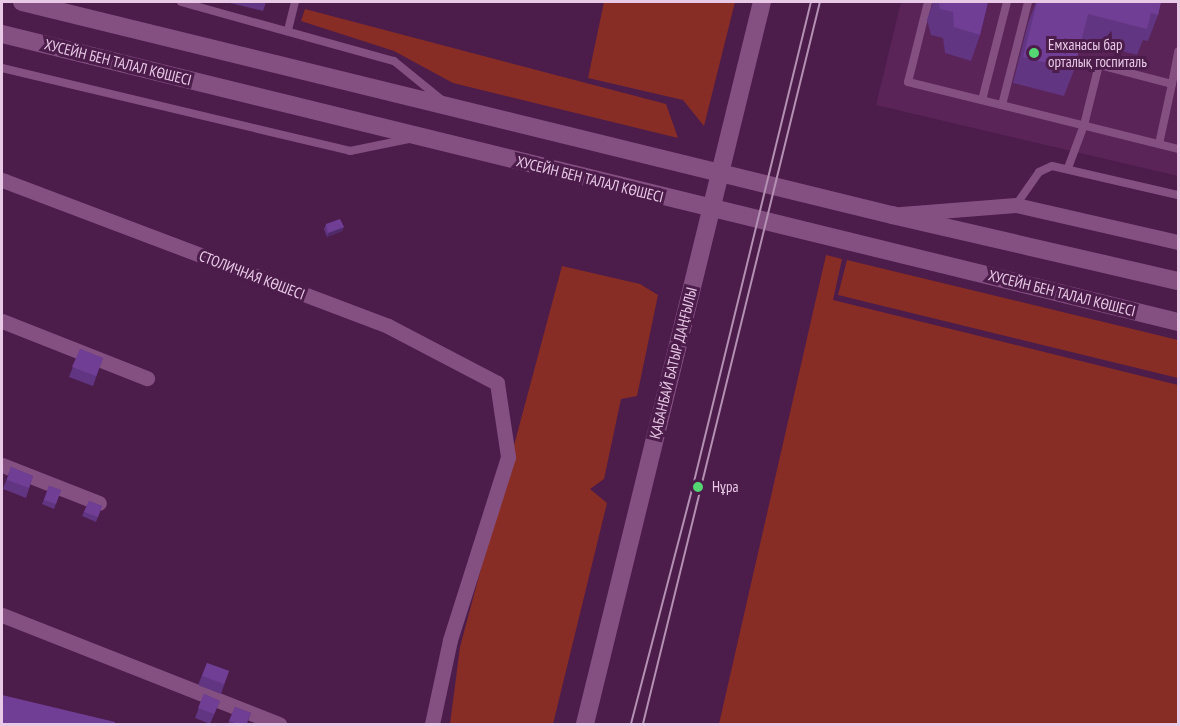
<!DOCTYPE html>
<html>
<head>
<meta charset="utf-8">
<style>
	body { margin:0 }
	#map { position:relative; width:1180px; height:726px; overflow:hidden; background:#4c1c4b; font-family:"PT Sans Narrow",sans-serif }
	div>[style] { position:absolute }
	.built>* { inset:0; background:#5a2459 }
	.green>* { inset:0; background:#872d25 }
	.lane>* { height:8px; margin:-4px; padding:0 4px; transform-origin:4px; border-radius:4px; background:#845082 }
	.street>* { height:15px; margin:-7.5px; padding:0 7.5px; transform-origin:7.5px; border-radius:7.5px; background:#845082 }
	.secondary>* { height:18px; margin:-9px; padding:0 9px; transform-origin:9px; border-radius:9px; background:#845082 }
	.tram>* { height:1.5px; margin:-0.75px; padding:0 0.75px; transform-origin:0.75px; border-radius:0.75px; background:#b490b2 }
	.wall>* { inset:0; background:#613581 }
	.shaded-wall>* { inset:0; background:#4f2b69 }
	.building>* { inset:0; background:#713e96 }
	.dots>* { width:16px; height:16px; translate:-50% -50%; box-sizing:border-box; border:3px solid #4c1c4b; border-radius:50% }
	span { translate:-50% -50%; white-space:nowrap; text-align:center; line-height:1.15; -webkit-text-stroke:6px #4c1c4b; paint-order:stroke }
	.poi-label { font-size:15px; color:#e8cae6 }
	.left { translate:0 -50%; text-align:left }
	.street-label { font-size:15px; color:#e8cae6 }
	.frame { position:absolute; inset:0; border:3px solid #e8cae6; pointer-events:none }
</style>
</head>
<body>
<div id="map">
	<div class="built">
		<div style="clip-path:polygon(901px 2px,1178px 2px,1178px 176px,876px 105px)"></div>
	</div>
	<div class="green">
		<div style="clip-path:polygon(604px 2px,735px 2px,704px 126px,683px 100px,588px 78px)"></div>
		<div style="clip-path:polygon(305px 9px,666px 104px,678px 138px,453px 83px,394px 51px,301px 21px)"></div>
		<div style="clip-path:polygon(826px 255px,842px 259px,833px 300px,1178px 385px,1178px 724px,719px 724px)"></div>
		<div style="clip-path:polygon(847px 260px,1178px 340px,1178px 378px,838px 295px)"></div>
		<div style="clip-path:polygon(562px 266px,640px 284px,658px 295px,637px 396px,621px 399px,604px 479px,590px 489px,607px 503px,553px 724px,450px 724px,460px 647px)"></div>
	</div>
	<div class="lane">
		<div style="left:181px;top:2px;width:221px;rotate:15.5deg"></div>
		<div style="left:394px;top:61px;width:62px;rotate:39.1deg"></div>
		<div style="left:928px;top:2px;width:82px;rotate:104deg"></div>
		<div style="left:908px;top:82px;width:278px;rotate:13.9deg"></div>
		<div style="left:288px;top:30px;width:29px;rotate:-76deg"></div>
		<div style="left:2px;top:68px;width:358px;rotate:13.4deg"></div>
		<div style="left:350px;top:151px;width:60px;rotate:-11.5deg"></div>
		<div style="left:1172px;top:84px;width:33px;rotate:-79deg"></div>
		<div style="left:982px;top:100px;width:101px;rotate:-75.7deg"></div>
		<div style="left:1002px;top:105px;width:106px;rotate:-75.8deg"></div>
		<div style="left:1068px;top:168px;width:46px;rotate:-69.6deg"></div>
		<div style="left:1084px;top:125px;width:62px;rotate:-76deg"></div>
		<div style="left:1099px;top:65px;width:75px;rotate:14.6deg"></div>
		<div style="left:1172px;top:84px;width:61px;rotate:102.2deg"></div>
		<div style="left:1016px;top:205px;width:40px;rotate:-55.1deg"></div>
		<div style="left:1039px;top:172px;width:14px;rotate:-25deg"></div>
		<div style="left:1052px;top:166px;width:129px;rotate:13deg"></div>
	</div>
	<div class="street">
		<div style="left:2px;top:180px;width:413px;rotate:20.7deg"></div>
		<div style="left:388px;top:326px;width:123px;rotate:27.6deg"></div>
		<div style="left:497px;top:383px;width:75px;rotate:81.5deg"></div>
		<div style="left:508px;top:457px;width:192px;rotate:107.6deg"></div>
		<div style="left:450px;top:640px;width:86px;rotate:102.1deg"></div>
		<div style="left:901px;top:214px;width:115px;rotate:-4.5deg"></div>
		<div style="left:1016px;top:205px;width:166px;rotate:12.9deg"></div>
		<div style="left:2px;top:321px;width:156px;rotate:21.5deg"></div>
		<div style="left:2px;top:465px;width:104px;rotate:21.4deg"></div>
		<div style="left:2px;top:615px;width:298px;rotate:21.5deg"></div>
	</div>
	<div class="secondary">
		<div style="left:22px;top:2px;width:896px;rotate:13.76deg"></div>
		<div style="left:892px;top:215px;width:294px;rotate:13deg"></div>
		<div style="left:2px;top:34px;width:1211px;rotate:13.76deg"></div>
		<div style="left:585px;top:724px;width:743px;rotate:-76.23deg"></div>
	</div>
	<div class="tram">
		<div style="left:631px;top:724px;width:246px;rotate:-75.4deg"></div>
		<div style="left:693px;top:486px;width:498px;rotate:-76.3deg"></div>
		<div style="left:643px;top:724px;width:743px;rotate:-76.23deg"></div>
	</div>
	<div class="wall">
		<div style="clip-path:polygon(226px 2px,266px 2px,263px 11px)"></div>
		<div style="clip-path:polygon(933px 2px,988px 2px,980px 35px,971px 61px,945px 53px,943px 38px,931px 35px,927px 20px)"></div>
		<div style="clip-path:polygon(1036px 2px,1161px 2px,1158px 15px,1148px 41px,1143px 40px,1137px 55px,1081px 41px,1074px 70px,1064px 96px,1013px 83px,1028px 23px)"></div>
		<div style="clip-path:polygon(326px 224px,344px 227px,342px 231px,327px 237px,324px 229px)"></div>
		<div style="clip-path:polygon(80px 349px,103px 358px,93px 386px,69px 377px)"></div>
		<div style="clip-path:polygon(11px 467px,33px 476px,26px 498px,3px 489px)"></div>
		<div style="clip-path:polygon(49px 486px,61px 490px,54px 509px,42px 504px)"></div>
		<div style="clip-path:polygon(89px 501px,102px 506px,96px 522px,82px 516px)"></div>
		<div style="clip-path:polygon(207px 663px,229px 671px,221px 694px,198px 685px)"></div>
		<div style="clip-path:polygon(204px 694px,220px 701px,210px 724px,195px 718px)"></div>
		<div style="clip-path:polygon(235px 707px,251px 713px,247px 724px,228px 724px)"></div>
	</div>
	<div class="shaded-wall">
		<div style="clip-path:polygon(344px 227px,342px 231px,327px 237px,328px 233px)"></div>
	</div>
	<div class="building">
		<div style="clip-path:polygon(939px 2px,988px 2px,980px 35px,954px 27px,953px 12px,940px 9px)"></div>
		<div style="clip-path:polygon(1037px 2px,1161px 2px,1158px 15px,1151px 13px,1147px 29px,1088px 14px,1074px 70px,1023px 57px)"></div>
		<div style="clip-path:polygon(340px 219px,344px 227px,328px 233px,326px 224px)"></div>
		<div style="clip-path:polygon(80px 349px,103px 358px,96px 376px,72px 367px)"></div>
		<div style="clip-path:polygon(11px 467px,33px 476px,29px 488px,7px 480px)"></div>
		<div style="clip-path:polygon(49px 486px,61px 490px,56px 504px,44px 500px)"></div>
		<div style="clip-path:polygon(89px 501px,102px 506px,98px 517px,84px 512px)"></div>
		<div style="clip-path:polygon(207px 663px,229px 671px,224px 684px,202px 676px)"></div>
		<div style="clip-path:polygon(204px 694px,220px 701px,214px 714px,198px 708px)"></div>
		<div style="clip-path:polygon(2px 695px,115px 722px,114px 724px,2px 724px)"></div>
		<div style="clip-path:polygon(235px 707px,251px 713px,246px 724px,238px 724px,229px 721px)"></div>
	</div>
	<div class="dots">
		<div style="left:1034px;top:53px;background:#54d672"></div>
		<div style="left:698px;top:487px;background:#54d672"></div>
	</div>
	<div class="poi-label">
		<span class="left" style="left:1048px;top:53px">Емханасы бар<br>орталық госпиталь</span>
		<span class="left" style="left:712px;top:487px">Нұра</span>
	</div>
	<div class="street-label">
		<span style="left:118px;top:62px;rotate:14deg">ХУСЕЙН БЕН ТАЛАЛ КӨШЕСІ</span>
		<span style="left:590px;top:179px;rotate:14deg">ХУСЕЙН БЕН ТАЛАЛ КӨШЕСІ</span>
		<span style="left:252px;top:275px;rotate:21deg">СТОЛИЧНАЯ КӨШЕСІ</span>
		<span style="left:1062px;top:293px;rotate:14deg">ХУСЕЙН БЕН ТАЛАЛ КӨШЕСІ</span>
		<span style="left:673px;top:363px;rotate:-76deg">ҚАБАНБАЙ БАТЫР ДАҢҒЫЛЫ</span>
	</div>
	<div class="frame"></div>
</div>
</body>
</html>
